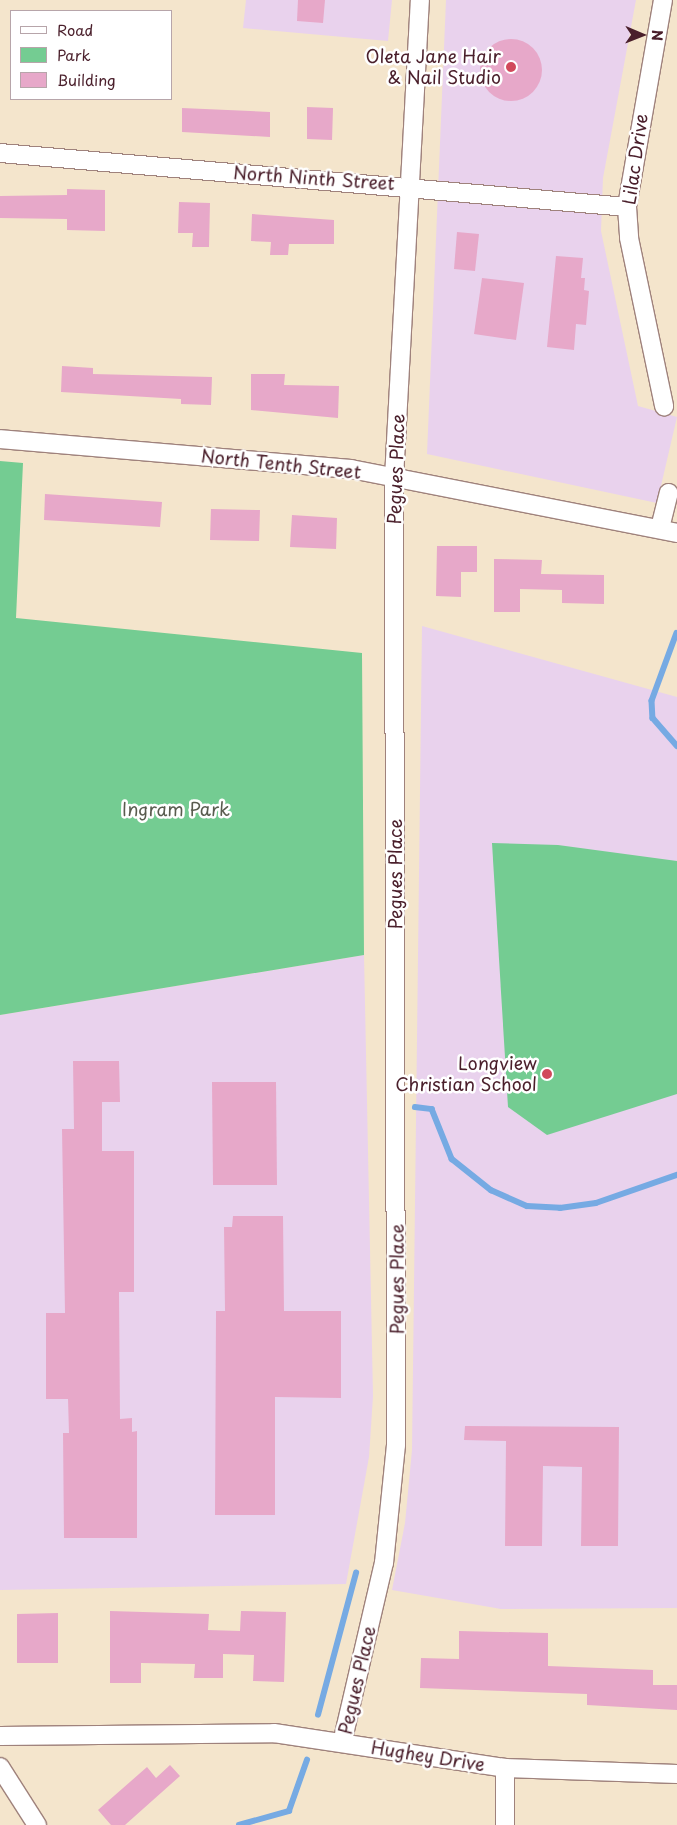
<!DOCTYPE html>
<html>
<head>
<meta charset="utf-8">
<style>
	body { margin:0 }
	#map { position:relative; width:677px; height:1825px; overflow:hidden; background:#f4e5cc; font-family:"Playpen Sans",sans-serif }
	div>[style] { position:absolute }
	.built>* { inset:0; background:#e9d2ed }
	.green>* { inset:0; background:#74cc92 }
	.stream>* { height:5.5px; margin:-2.75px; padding:0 2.75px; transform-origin:2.75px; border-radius:2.75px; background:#76aae3 }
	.building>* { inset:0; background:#e7a8c9 }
	.round { border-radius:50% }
	.roads { filter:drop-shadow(1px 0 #9f827c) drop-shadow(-1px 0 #9f827c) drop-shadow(0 1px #9f827c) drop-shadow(0 -1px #9f827c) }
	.minor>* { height:18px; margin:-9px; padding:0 9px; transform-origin:9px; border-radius:9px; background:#fff }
	.dots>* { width:14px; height:14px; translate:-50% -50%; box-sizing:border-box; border:2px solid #fff; border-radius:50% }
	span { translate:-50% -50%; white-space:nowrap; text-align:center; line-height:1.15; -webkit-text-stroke:5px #fff; paint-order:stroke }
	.poi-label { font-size:18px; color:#4a1f2b }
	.right { translate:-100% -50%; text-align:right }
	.street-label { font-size:18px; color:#4a1f2b }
	.park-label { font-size:18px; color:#595c4f }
	.legend { position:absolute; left:10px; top:10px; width:162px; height:90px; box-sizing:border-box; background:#fff; border:1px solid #b7a5aa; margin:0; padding:6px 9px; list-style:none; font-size:15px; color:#4a1f2b }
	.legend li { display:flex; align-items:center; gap:10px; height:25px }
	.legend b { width:25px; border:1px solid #b7a5aa }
	.north { position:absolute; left:617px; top:10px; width:50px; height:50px; -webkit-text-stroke:4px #fff; paint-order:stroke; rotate:91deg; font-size:14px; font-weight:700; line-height:20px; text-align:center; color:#4a1f2b }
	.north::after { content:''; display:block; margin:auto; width:18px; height:22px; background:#4a1f2b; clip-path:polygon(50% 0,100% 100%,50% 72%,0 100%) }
</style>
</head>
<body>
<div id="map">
	<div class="built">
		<div style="clip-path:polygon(246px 0,392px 0,388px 41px,243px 28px)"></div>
		<div style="clip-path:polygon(446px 0,636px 0,603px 178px,601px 231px,638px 406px,677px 417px,657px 503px,427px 454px)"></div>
		<div style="clip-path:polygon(422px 626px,677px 697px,677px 1608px,501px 1609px,392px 1590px,405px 1523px,412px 1450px)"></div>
		<div style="clip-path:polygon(364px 955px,373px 1396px,369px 1457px,346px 1584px,0 1590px,0 1015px)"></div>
	</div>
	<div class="green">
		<div style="clip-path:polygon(0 461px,23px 463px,16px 618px,362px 653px,364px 955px,0 1015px)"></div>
		<div style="clip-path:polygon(492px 843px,558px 845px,677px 861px,677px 1094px,547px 1135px,508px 1107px)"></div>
	</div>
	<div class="stream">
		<div style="left:677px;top:633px;width:72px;rotate:110.2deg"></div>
		<div style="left:652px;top:701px;width:17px;rotate:87deg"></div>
		<div style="left:653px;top:718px;width:37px;rotate:49deg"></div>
		<div style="left:415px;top:1107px;width:17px;rotate:7deg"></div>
		<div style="left:432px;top:1109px;width:54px;rotate:68.2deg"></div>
		<div style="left:452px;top:1159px;width:50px;rotate:38.5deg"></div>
		<div style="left:491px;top:1190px;width:39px;rotate:24deg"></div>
		<div style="left:527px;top:1206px;width:33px;rotate:3deg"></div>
		<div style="left:560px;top:1208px;width:36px;rotate:-8deg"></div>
		<div style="left:596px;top:1203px;width:86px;rotate:-19.1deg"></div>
		<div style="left:318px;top:1715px;width:147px;rotate:-75deg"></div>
		<div style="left:239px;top:1825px;width:52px;rotate:-15.6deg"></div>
		<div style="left:289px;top:1811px;width:54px;rotate:-70.6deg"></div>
	</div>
	<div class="building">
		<div style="clip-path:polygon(298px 0,325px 0,323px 23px,297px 21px)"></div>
		<div class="round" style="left:480px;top:39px;width:62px;height:62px"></div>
		<div style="clip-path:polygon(307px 107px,333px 108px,332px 140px,307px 139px)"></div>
		<div style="clip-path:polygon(182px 108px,270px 112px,270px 137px,182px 132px)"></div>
		<div style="clip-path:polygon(67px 189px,105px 190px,105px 231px,67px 230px,67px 219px,0 218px,0 196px,67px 195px)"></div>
		<div style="clip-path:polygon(179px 202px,210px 203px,209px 247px,192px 247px,193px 233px,178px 233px)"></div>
		<div style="clip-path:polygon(252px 214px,334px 220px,334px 244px,289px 244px,288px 255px,270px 255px,271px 242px,251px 241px)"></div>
		<div style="clip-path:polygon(457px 232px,479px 234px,475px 271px,454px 269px)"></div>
		<div style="clip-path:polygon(556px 256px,583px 258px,581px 278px,585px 278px,584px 290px,589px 291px,586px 325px,576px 324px,574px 350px,547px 347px)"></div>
		<div style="clip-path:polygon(482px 278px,524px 283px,516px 340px,474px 334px)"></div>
		<div style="clip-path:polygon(62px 366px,93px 368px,93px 374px,212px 377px,211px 405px,181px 404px,181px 399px,61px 392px)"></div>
		<div style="clip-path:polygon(251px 374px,285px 374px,284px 385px,339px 386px,338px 418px,251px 410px)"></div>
		<div style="clip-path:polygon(45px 494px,162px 502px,160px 527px,44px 520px)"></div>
		<div style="clip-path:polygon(211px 509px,260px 510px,259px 541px,210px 540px)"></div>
		<div style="clip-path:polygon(292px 515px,337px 518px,336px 549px,290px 547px)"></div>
		<div style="clip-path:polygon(437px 546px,477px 546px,477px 572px,461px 572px,461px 597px,436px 596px)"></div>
		<div style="clip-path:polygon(494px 559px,542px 560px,541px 574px,604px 575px,604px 604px,562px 603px,562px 590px,520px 589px,520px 612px,494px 612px)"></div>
		<div style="clip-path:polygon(73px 1061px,119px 1061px,120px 1102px,102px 1102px,102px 1151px,134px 1151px,134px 1292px,119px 1292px,120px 1419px,132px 1418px,132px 1432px,137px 1431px,137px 1538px,64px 1538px,63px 1433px,69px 1433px,68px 1399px,46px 1399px,46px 1313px,65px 1313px,62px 1129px,74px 1129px)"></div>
		<div style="clip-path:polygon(212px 1082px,276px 1082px,277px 1185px,213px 1185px)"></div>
		<div style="clip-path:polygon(233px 1216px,283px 1216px,284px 1311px,341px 1311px,341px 1398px,275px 1397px,275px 1515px,215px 1515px,216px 1311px,225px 1311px,224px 1227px,232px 1227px)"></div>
		<div style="clip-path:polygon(465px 1426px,619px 1427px,618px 1546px,581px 1546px,582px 1467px,543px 1466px,542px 1546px,505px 1546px,506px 1441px,464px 1440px)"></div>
		<div style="clip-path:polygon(110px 1611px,209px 1614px,208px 1630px,240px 1631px,241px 1611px,286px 1612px,284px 1682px,253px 1681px,254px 1655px,223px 1654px,223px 1678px,194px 1678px,195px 1664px,141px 1663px,141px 1683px,110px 1683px)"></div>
		<div style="clip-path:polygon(58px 1613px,58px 1663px,17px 1663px,17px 1614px)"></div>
		<div style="clip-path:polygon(459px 1631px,548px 1633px,548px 1666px,653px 1670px,653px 1685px,677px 1685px,677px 1710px,587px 1705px,587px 1694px,420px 1688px,421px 1658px,459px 1659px)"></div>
		<div style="clip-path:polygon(170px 1765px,180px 1776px,125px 1825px,111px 1825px,98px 1810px,147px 1767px,156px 1778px)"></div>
	</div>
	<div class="roads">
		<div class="minor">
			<div style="left:663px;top:0;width:210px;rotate:99.9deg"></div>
			<div style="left:627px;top:207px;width:31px;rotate:86deg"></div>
			<div style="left:629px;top:238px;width:172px;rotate:78.2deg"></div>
			<div style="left:0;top:153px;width:629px;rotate:4.92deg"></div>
			<div style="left:0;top:439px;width:352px;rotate:4.9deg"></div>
			<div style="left:351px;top:469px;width:332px;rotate:11.1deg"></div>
			<div style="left:660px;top:528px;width:36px;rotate:-76deg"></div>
			<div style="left:0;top:1736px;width:274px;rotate:-0.6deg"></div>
			<div style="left:274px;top:1733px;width:234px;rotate:8.6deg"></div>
			<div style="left:505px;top:1768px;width:172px;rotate:2deg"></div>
			<div style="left:342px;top:1743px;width:185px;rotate:-76.9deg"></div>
			<div style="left:384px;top:1563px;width:119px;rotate:-84.2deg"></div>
			<div style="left:396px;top:1445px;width:967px;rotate:-90.12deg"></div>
			<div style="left:394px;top:478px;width:479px;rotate:-86.9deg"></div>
			<div style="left:0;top:1767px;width:69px;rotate:57.5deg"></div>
			<div style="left:505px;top:1768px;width:57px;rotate:90deg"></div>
		</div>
	</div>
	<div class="dots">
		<div style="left:511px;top:67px;background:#d1495b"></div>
		<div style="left:547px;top:1074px;background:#d1495b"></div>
	</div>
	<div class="poi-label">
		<span class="right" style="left:501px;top:67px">Oleta Jane Hair<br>&amp; Nail Studio</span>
		<span class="right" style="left:537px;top:1074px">Longview<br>Christian School</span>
	</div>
	<div class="street-label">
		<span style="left:635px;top:159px;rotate:-82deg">Lilac Drive</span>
		<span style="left:314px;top:178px;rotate:4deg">North Ninth Street</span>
		<span style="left:281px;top:464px;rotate:6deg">North Tenth Street</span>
		<span style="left:396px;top:469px;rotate:-88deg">Pegues Place</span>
		<span style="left:395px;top:874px;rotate:-90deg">Pegues Place</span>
		<span style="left:397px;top:1279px;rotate:-90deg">Pegues Place</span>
		<span style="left:357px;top:1680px;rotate:-77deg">Pegues Place</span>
		<span style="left:428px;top:1756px;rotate:9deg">Hughey Drive</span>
	</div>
	<div class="park-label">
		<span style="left:176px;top:809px">Ingram Park</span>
	</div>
	<ul class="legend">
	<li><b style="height:6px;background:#fff"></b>Road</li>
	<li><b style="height:14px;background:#74cc92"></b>Park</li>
	<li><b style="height:14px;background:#e7a8c9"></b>Building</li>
	</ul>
	<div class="north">N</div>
</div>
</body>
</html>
